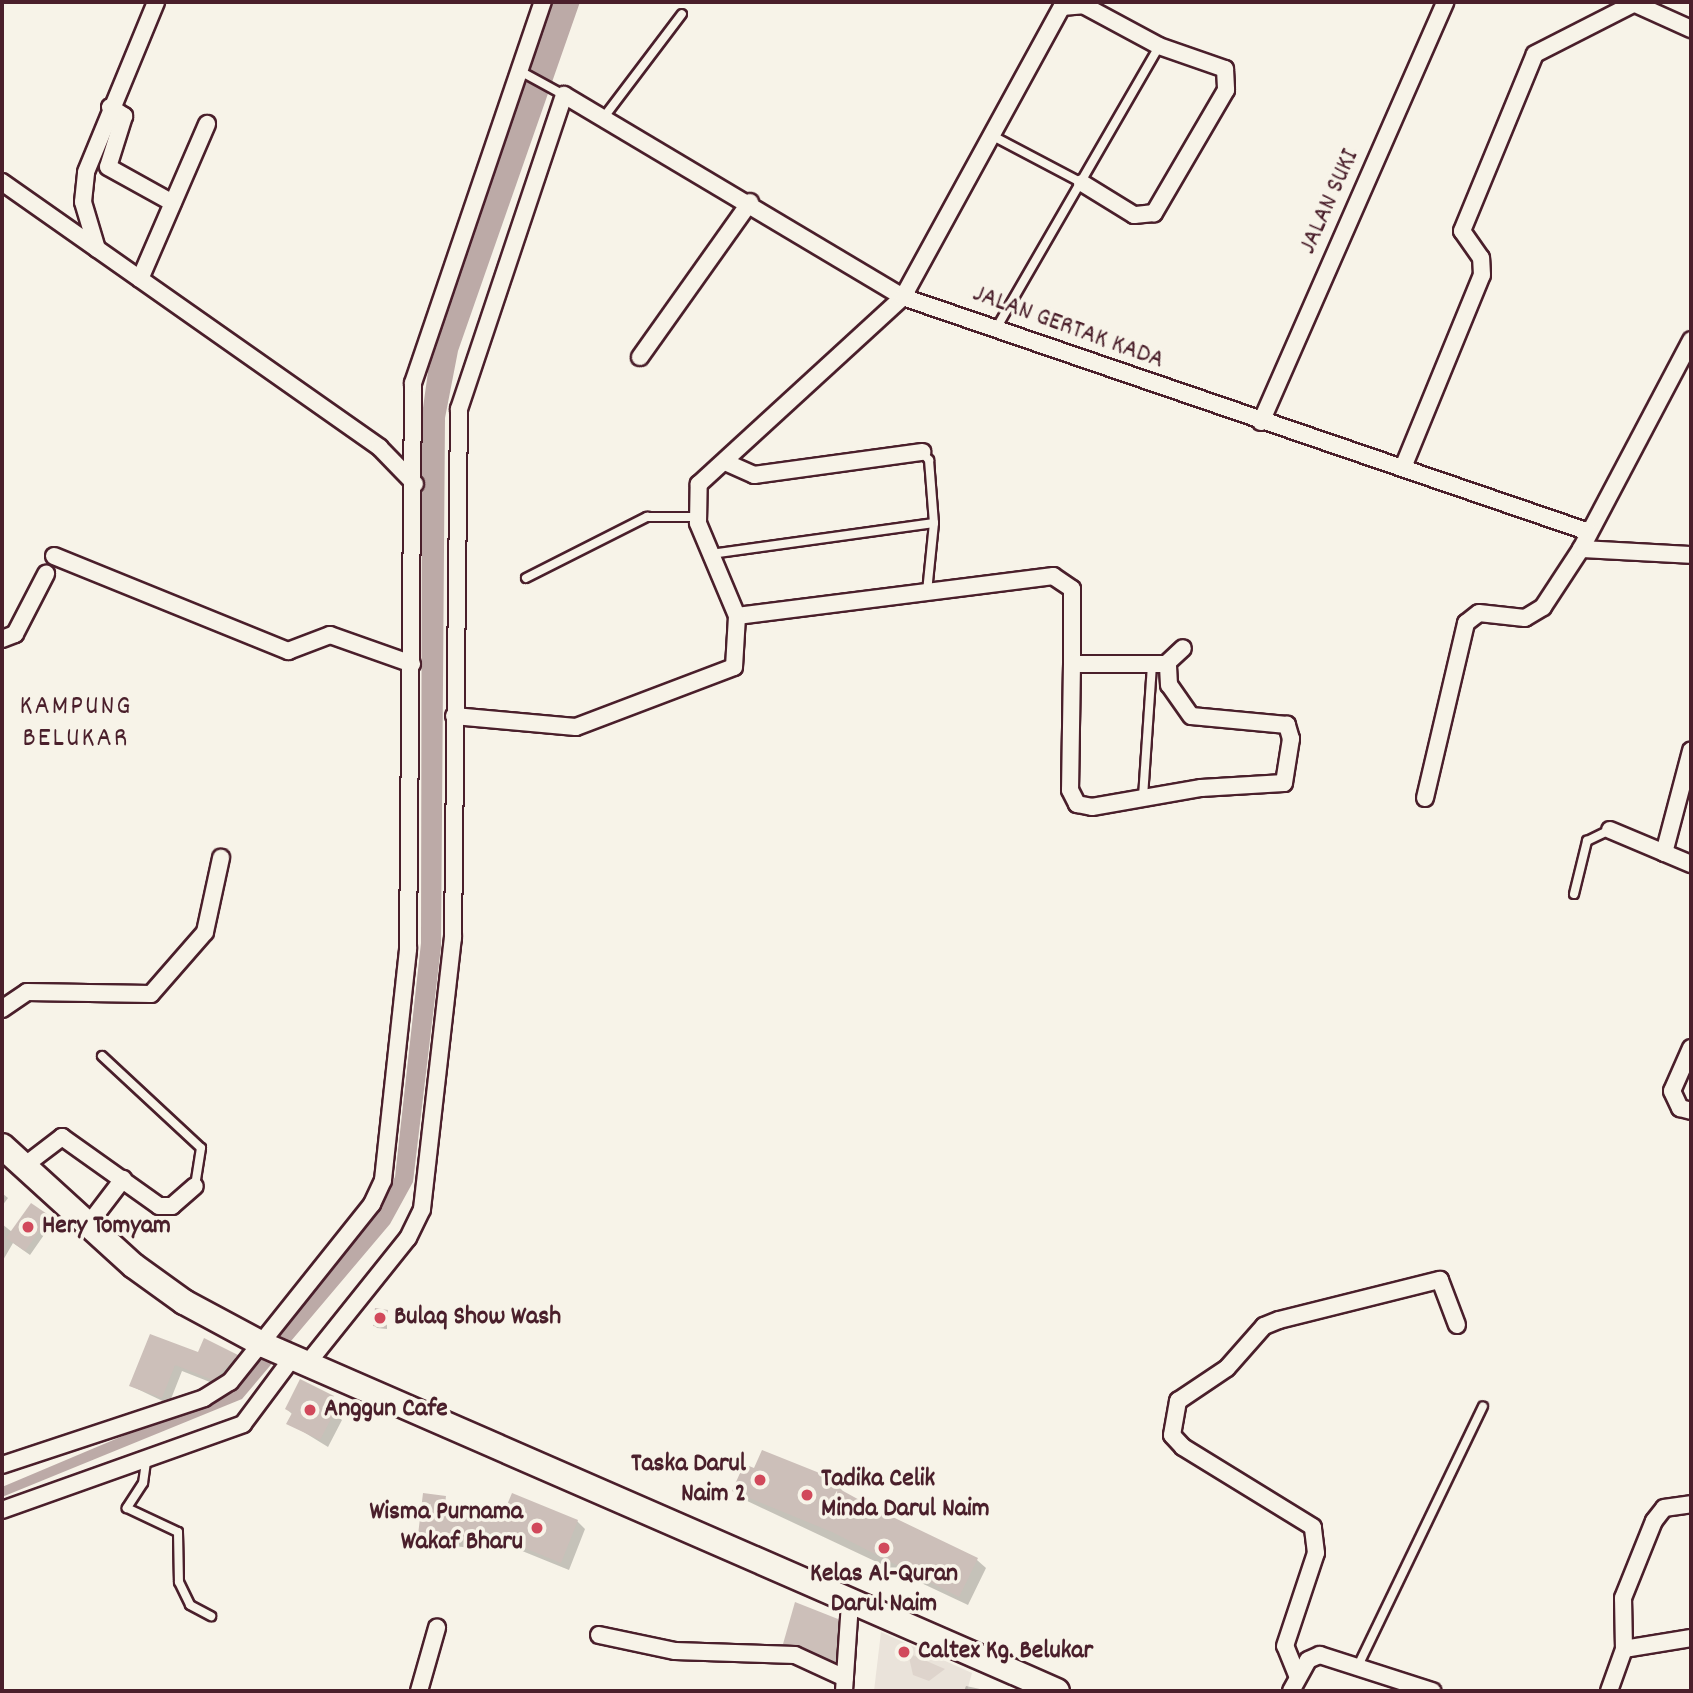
<!DOCTYPE html>
<html>
<head>
<meta charset="utf-8">
<style>
	body { margin:0 }
	#map { position:relative; width:1693px; height:1693px; overflow:hidden; background:#f7f3e8; font-family:Dekko,sans-serif }
	div>[style] { position:absolute }
	.built>* { inset:0; background:#eae3da }
	.green>* { inset:0; background:#ded4cc }
	.water>* { inset:0; background:#bcaaa7 }
	.shadow>* { inset:0; background:#0003 }
	.building>* { inset:0; background:#ccbfb9 }
	.roads { filter:drop-shadow(2px 0 #4a1f2b) drop-shadow(-2px 0 #4a1f2b) drop-shadow(0 2px #4a1f2b) drop-shadow(0 -2px #4a1f2b) }
	.lane>* { height:8px; margin:-4px; padding:0 4px; transform-origin:4px; border-radius:4px; background:#f7f3e8 }
	.street>* { height:16px; margin:-8px; padding:0 8px; transform-origin:8px; border-radius:8px; background:#f7f3e8 }
	.primary>* { height:24px; margin:-12px; padding:0 12px; transform-origin:12px; border-radius:12px; background:#f7f3e8 }
	.dots>* { width:19px; height:19px; translate:-50% -50%; box-sizing:border-box; border:4px solid #f7f3e8; border-radius:50% }
	span { translate:-50% -50%; white-space:nowrap; text-align:center; line-height:1.15; -webkit-text-stroke:7px #f7f3e8; paint-order:stroke }
	.street-label { font-size:26px; color:#4a1f2b }
	.poi-label { font-size:26px; color:#4a1f2b; font-weight:700 }
	.left { translate:0 -50%; text-align:left }
	.right { translate:-100% -50%; text-align:right }
	.neighbourhood-label { font-size:28px; color:#4a1f2b; letter-spacing:2px }
	.frame { position:absolute; inset:0; border:4px solid #4a1f2b; pointer-events:none }
</style>
</head>
<body>
<div id="map">
	<div class="built">
		<div style="clip-path:polygon(881px 1632px,972px 1673px,967px 1691px,874px 1691px)"></div>
	</div>
	<div class="green">
		<div style="clip-path:polygon(908px 1653px,945px 1669px,929px 1681px,913px 1675px)"></div>
	</div>
	<div class="water">
		<div style="clip-path:polygon(553px 2px,580px 2px,458px 351px,445px 418px,441px 947px,413px 1182px,390px 1224px,242px 1399px,2px 1497px,2px 1487px,227px 1392px,377px 1212px,395px 1177px,421px 943px,422px 415px,432px 343px)"></div>
	</div>
	<div class="shadow">
		<div style="clip-path:polygon(2px 1193px,8px 1198px,2px 1206px)"></div>
		<div style="clip-path:polygon(48px 1217px,53px 1222px,30px 1255px,13px 1243px,2px 1262px,2px 1224px,12px 1232px)"></div>
		<div style="clip-path:polygon(387px 1311px,387px 1329px,377px 1328px,375px 1326px)"></div>
		<div style="clip-path:polygon(151px 1336px,199px 1355px,205px 1340px,243px 1363px,220px 1386px,182px 1371px,169px 1404px,131px 1386px)"></div>
		<div style="clip-path:polygon(301px 1381px,341px 1405px,336px 1415px,342px 1420px,328px 1447px,289px 1423px,293px 1415px,287px 1409px)"></div>
		<div style="clip-path:polygon(755px 1470px,836px 1482px,844px 1493px,977px 1560px,986px 1568px,968px 1605px,743px 1499px,734px 1491px)"></div>
		<div style="clip-path:polygon(445px 1498px,452px 1513px,577px 1521px,585px 1529px,569px 1570px,490px 1538px,489px 1550px,427px 1543px,419px 1535px)"></div>
		<div style="clip-path:polygon(837px 1620px,845px 1628px,843px 1669px,785px 1643px)"></div>
		<div style="clip-path:polygon(966px 1686px,980px 1689px,982px 1691px,964px 1691px)"></div>
	</div>
	<div class="building">
		<div style="clip-path:polygon(31px 1203px,50px 1216px,25px 1251px,6px 1238px)"></div>
		<div style="clip-path:polygon(375px 1308px,388px 1310px,386px 1328px,373px 1326px)"></div>
		<div style="clip-path:polygon(150px 1334px,198px 1352px,204px 1338px,238px 1355px,213px 1380px,175px 1365px,162px 1398px,129px 1386px)"></div>
		<div style="clip-path:polygon(300px 1379px,334px 1396px,328px 1408px,335px 1411px,320px 1440px,286px 1424px,292px 1413px,285px 1409px)"></div>
		<div style="clip-path:polygon(762px 1450px,837px 1480px,834px 1486px,874px 1508px,978px 1558px,959px 1597px,832px 1532px,732px 1491px,744px 1464px,754px 1468px)"></div>
		<div style="clip-path:polygon(423px 1493px,446px 1496px,444px 1510px,502px 1517px,512px 1493px,578px 1520px,561px 1563px,483px 1531px,481px 1543px,418px 1535px)"></div>
		<div style="clip-path:polygon(795px 1602px,838px 1619px,835px 1662px,783px 1644px)"></div>
	</div>
	<div class="roads">
		<div class="lane">
			<div style="left:520px;top:71px;width:50px;rotate:28.6deg"></div>
			<div style="left:604px;top:117px;width:129px;rotate:-52.9deg"></div>
			<div style="left:991px;top:135px;width:103px;rotate:27.8deg"></div>
			<div style="left:997px;top:327px;width:324px;rotate:-60deg"></div>
			<div style="left:922px;top:452px;width:11px;rotate:49deg"></div>
			<div style="left:929px;top:460px;width:63px;rotate:85.5deg"></div>
			<div style="left:934px;top:523px;width:69px;rotate:95.8deg"></div>
			<div style="left:711px;top:554px;width:225px;rotate:-7.9deg"></div>
			<div style="left:526px;top:578px;width:136px;rotate:-26.8deg"></div>
			<div style="left:647px;top:517px;width:51px"></div>
			<div style="left:1143px;top:797px;width:132px;rotate:-86.1deg"></div>
			<div style="left:1574px;top:894px;width:55px;rotate:-76.2deg"></div>
			<div style="left:1587px;top:841px;width:25px;rotate:-26deg"></div>
			<div style="left:102px;top:1056px;width:135px;rotate:42.9deg"></div>
			<div style="left:201px;top:1148px;width:38px;rotate:99deg"></div>
			<div style="left:146px;top:1462px;width:21px;rotate:98deg"></div>
			<div style="left:143px;top:1483px;width:30px;rotate:123deg"></div>
			<div style="left:127px;top:1508px;width:56px;rotate:25.2deg"></div>
			<div style="left:178px;top:1532px;width:50px;rotate:88.9deg"></div>
			<div style="left:179px;top:1582px;width:25px;rotate:64deg"></div>
			<div style="left:190px;top:1605px;width:24px;rotate:28deg"></div>
			<div style="left:1358px;top:1666px;width:288px;rotate:-64.3deg"></div>
		</div>
		<div class="street">
			<div style="left:1631px;top:2px;width:66px;rotate:24.2deg"></div>
			<div style="left:110px;top:107px;width:17px;rotate:33deg"></div>
			<div style="left:124px;top:116px;width:53px;rotate:107.4deg"></div>
			<div style="left:108px;top:167px;width:74px;rotate:29deg"></div>
			<div style="left:2px;top:182px;width:462px;rotate:35.1deg"></div>
			<div style="left:380px;top:448px;width:50px;rotate:45.8deg"></div>
			<div style="left:97px;top:249px;width:49px;rotate:-106.6deg"></div>
			<div style="left:83px;top:202px;width:30px;rotate:-84deg"></div>
			<div style="left:86px;top:172px;width:184px;rotate:-67.6deg"></div>
			<div style="left:140px;top:279px;width:169px;rotate:-66.6deg"></div>
			<div style="left:640px;top:357px;width:190px;rotate:-54.6deg"></div>
			<div style="left:1261px;top:422px;width:459px;rotate:-66.3deg"></div>
			<div style="left:725px;top:462px;width:32px;rotate:24deg"></div>
			<div style="left:754px;top:475px;width:170px;rotate:-7.8deg"></div>
			<div style="left:1404px;top:465px;width:205px;rotate:-67.7deg"></div>
			<div style="left:1482px;top:275px;width:17px;rotate:-93deg"></div>
			<div style="left:1481px;top:258px;width:33px;rotate:-125deg"></div>
			<div style="left:1462px;top:231px;width:191px;rotate:-67.6deg"></div>
			<div style="left:1535px;top:54px;width:110px;rotate:-27deg"></div>
			<div style="left:1581px;top:549px;width:110px;rotate:3.1deg"></div>
			<div style="left:54px;top:556px;width:253px;rotate:22.1deg"></div>
			<div style="left:288px;top:651px;width:45px;rotate:-20.9deg"></div>
			<div style="left:330px;top:635px;width:87px;rotate:19.5deg"></div>
			<div style="left:737px;top:616px;width:319px;rotate:-7.2deg"></div>
			<div style="left:1053px;top:576px;width:23px;rotate:34deg"></div>
			<div style="left:1072px;top:589px;width:75px;rotate:90deg"></div>
			<div style="left:1072px;top:664px;width:94px"></div>
			<div style="left:1166px;top:664px;width:23px;rotate:-43deg"></div>
			<div style="left:2px;top:639px;width:14px;rotate:-21deg"></div>
			<div style="left:15px;top:634px;width:68px;rotate:-62.7deg"></div>
			<div style="left:1072px;top:664px;width:126px;rotate:90.9deg"></div>
			<div style="left:1070px;top:790px;width:16px;rotate:63deg"></div>
			<div style="left:1077px;top:804px;width:15px;rotate:11deg"></div>
			<div style="left:1092px;top:807px;width:111px;rotate:-9.9deg"></div>
			<div style="left:1201px;top:788px;width:83px;rotate:-3.4deg"></div>
			<div style="left:1284px;top:783px;width:45px;rotate:-81deg"></div>
			<div style="left:1291px;top:739px;width:15px;rotate:-106deg"></div>
			<div style="left:1287px;top:725px;width:96px;rotate:-174.6deg"></div>
			<div style="left:1191px;top:716px;width:38px;rotate:-125deg"></div>
			<div style="left:1169px;top:685px;width:22px;rotate:-93deg"></div>
			<div style="left:454px;top:716px;width:122px;rotate:5.2deg"></div>
			<div style="left:576px;top:727px;width:169px;rotate:-20.8deg"></div>
			<div style="left:734px;top:667px;width:51px;rotate:-86.6deg"></div>
			<div style="left:737px;top:616px;width:101px;rotate:-112.8deg"></div>
			<div style="left:698px;top:523px;width:39px;rotate:-89deg"></div>
			<div style="left:699px;top:484px;width:277px;rotate:-42.5deg"></div>
			<div style="left:903px;top:297px;width:331px;rotate:-61.3deg"></div>
			<div style="left:1062px;top:7px;width:21px;rotate:-5deg"></div>
			<div style="left:1083px;top:5px;width:86px;rotate:28.3deg"></div>
			<div style="left:1159px;top:46px;width:70px;rotate:19.2deg"></div>
			<div style="left:1225px;top:69px;width:21px;rotate:87deg"></div>
			<div style="left:1226px;top:90px;width:143px;rotate:120.3deg"></div>
			<div style="left:1154px;top:213px;width:20px;rotate:174deg"></div>
			<div style="left:1134px;top:215px;width:61px;rotate:-148.4deg"></div>
			<div style="left:1425px;top:798px;width:180px;rotate:-76.8deg"></div>
			<div style="left:1466px;top:623px;width:16px;rotate:-38deg"></div>
			<div style="left:1479px;top:613px;width:46px;rotate:6.2deg"></div>
			<div style="left:1525px;top:618px;width:21px;rotate:-31deg"></div>
			<div style="left:1543px;top:607px;width:69px;rotate:-56.8deg"></div>
			<div style="left:1581px;top:549px;width:236px;rotate:-62.2deg"></div>
			<div style="left:1610px;top:830px;width:88px;rotate:22.8deg"></div>
			<div style="left:1664px;top:853px;width:106px;rotate:-75.2deg"></div>
			<div style="left:2px;top:1009px;width:30px;rotate:-34deg"></div>
			<div style="left:27px;top:992px;width:124px;rotate:0.9deg"></div>
			<div style="left:151px;top:994px;width:82px;rotate:-48.9deg"></div>
			<div style="left:205px;top:932px;width:76px;rotate:-77.8deg"></div>
			<div style="left:1691px;top:1048px;width:47px;rotate:113.8deg"></div>
			<div style="left:1672px;top:1091px;width:19px;rotate:65deg"></div>
			<div style="left:1680px;top:1108px;width:11px;rotate:15deg"></div>
			<div style="left:24px;top:1166px;width:48px;rotate:-37.3deg"></div>
			<div style="left:62px;top:1137px;width:119px;rotate:35.4deg"></div>
			<div style="left:159px;top:1206px;width:13px"></div>
			<div style="left:172px;top:1206px;width:30px;rotate:-41deg"></div>
			<div style="left:88px;top:1225px;width:58px;rotate:-52.7deg"></div>
			<div style="left:307px;top:1364px;width:161px;rotate:-51.3deg"></div>
			<div style="left:408px;top:1238px;width:32px;rotate:-64deg"></div>
			<div style="left:422px;top:1209px;width:273px;rotate:-83.5deg"></div>
			<div style="left:453px;top:938px;width:529px;rotate:-89.35deg"></div>
			<div style="left:459px;top:409px;width:331px;rotate:-71.5deg"></div>
			<div style="left:564px;top:95px;width:395px;rotate:30.8deg"></div>
			<div style="left:903px;top:297px;width:725px;rotate:18.91deg"></div>
			<div style="left:2px;top:1465px;width:213px;rotate:-18.3deg"></div>
			<div style="left:204px;top:1398px;width:31px;rotate:-32deg"></div>
			<div style="left:230px;top:1382px;width:228px;rotate:-51.4deg"></div>
			<div style="left:372px;top:1204px;width:26px;rotate:-65deg"></div>
			<div style="left:383px;top:1180px;width:232px;rotate:-83.8deg"></div>
			<div style="left:408px;top:949px;width:566px;rotate:-89.49deg"></div>
			<div style="left:413px;top:383px;width:403px;rotate:-71.2deg"></div>
			<div style="left:2px;top:1510px;width:256px;rotate:-19.6deg"></div>
			<div style="left:243px;top:1424px;width:84px;rotate:-53.3deg"></div>
			<div style="left:599px;top:1635px;width:78px;rotate:11.9deg"></div>
			<div style="left:675px;top:1651px;width:120px;rotate:1.9deg"></div>
			<div style="left:795px;top:1655px;width:55px;rotate:24.7deg"></div>
			<div style="left:1624px;top:1649px;width:68px;rotate:-9.3deg"></div>
			<div style="left:1297px;top:1675px;width:31px;rotate:-112deg"></div>
			<div style="left:1285px;top:1646px;width:98px;rotate:-71.6deg"></div>
			<div style="left:1316px;top:1553px;width:26px;rotate:-97deg"></div>
			<div style="left:1313px;top:1527px;width:153px;rotate:-148.4deg"></div>
			<div style="left:1183px;top:1447px;width:16px;rotate:-133deg"></div>
			<div style="left:1172px;top:1435px;width:35px;rotate:-80deg"></div>
			<div style="left:1178px;top:1401px;width:59px;rotate:-34deg"></div>
			<div style="left:1227px;top:1368px;width:56px;rotate:-48.6deg"></div>
			<div style="left:1264px;top:1326px;width:16px;rotate:-22deg"></div>
			<div style="left:1279px;top:1320px;width:166px;rotate:-14deg"></div>
			<div style="left:1440px;top:1280px;width:48px;rotate:69.3deg"></div>
			<div style="left:419px;top:1691px;width:66px;rotate:-74.1deg"></div>
			<div style="left:844px;top:1691px;width:89px;rotate:-86.1deg"></div>
			<div style="left:1291px;top:1691px;width:35px;rotate:-61deg"></div>
			<div style="left:1308px;top:1660px;width:13px;rotate:-23deg"></div>
			<div style="left:1320px;top:1655px;width:118px;rotate:17.8deg"></div>
			<div style="left:1609px;top:1691px;width:45px;rotate:-70.3deg"></div>
			<div style="left:1624px;top:1649px;width:51px;rotate:-91.1deg"></div>
			<div style="left:1623px;top:1598px;width:83px;rotate:-68.1deg"></div>
			<div style="left:1654px;top:1521px;width:16px;rotate:-52deg"></div>
			<div style="left:1664px;top:1508px;width:27px;rotate:-8deg"></div>
		</div>
		<div class="primary">
			<div style="left:2px;top:1146px;width:178px;rotate:42.3deg"></div>
			<div style="left:134px;top:1266px;width:62px;rotate:35.8deg"></div>
			<div style="left:184px;top:1302px;width:91px;rotate:28.3deg"></div>
			<div style="left:264px;top:1345px;width:865px;rotate:23.57deg"></div>
		</div>
	</div>
	<div class="dots">
		<div style="left:28px;top:1227px;background:#d1495b"></div>
		<div style="left:380px;top:1318px;background:#d1495b"></div>
		<div style="left:310px;top:1410px;background:#d1495b"></div>
		<div style="left:760px;top:1480px;background:#d1495b"></div>
		<div style="left:807px;top:1495px;background:#d1495b"></div>
		<div style="left:537px;top:1528px;background:#d1495b"></div>
		<div style="left:884px;top:1548px;background:#d1495b"></div>
		<div style="left:904px;top:1652px;background:#d1495b"></div>
	</div>
	<div class="street-label">
		<span style="left:1330px;top:202px;rotate:-66deg">JALAN SUKI</span>
		<span style="left:1068px;top:328px;rotate:20deg">JALAN GERTAK KADA</span>
	</div>
	<div class="poi-label">
		<span class="left" style="left:42px;top:1227px">Hery Tomyam</span>
		<span class="left" style="left:394px;top:1318px">Bulaq Show Wash</span>
		<span class="left" style="left:324px;top:1410px">Anggun Cafe</span>
		<span class="right" style="left:746px;top:1480px">Taska Darul<br>Naim 2</span>
		<span class="left" style="left:821px;top:1495px">Tadika Celik<br>Minda Darul Naim</span>
		<span class="right" style="left:523px;top:1528px">Wisma Purnama<br>Wakaf Bharu</span>
		<span style="left:884px;top:1590px">Kelas Al-Quran<br>Darul Naim</span>
		<span class="left" style="left:918px;top:1652px">Caltex Kg. Belukar</span>
	</div>
	<div class="neighbourhood-label">
		<span style="left:76px;top:724px">KAMPUNG<br>BELUKAR</span>
	</div>
	<div class="frame"></div>
</div>
</body>
</html>
